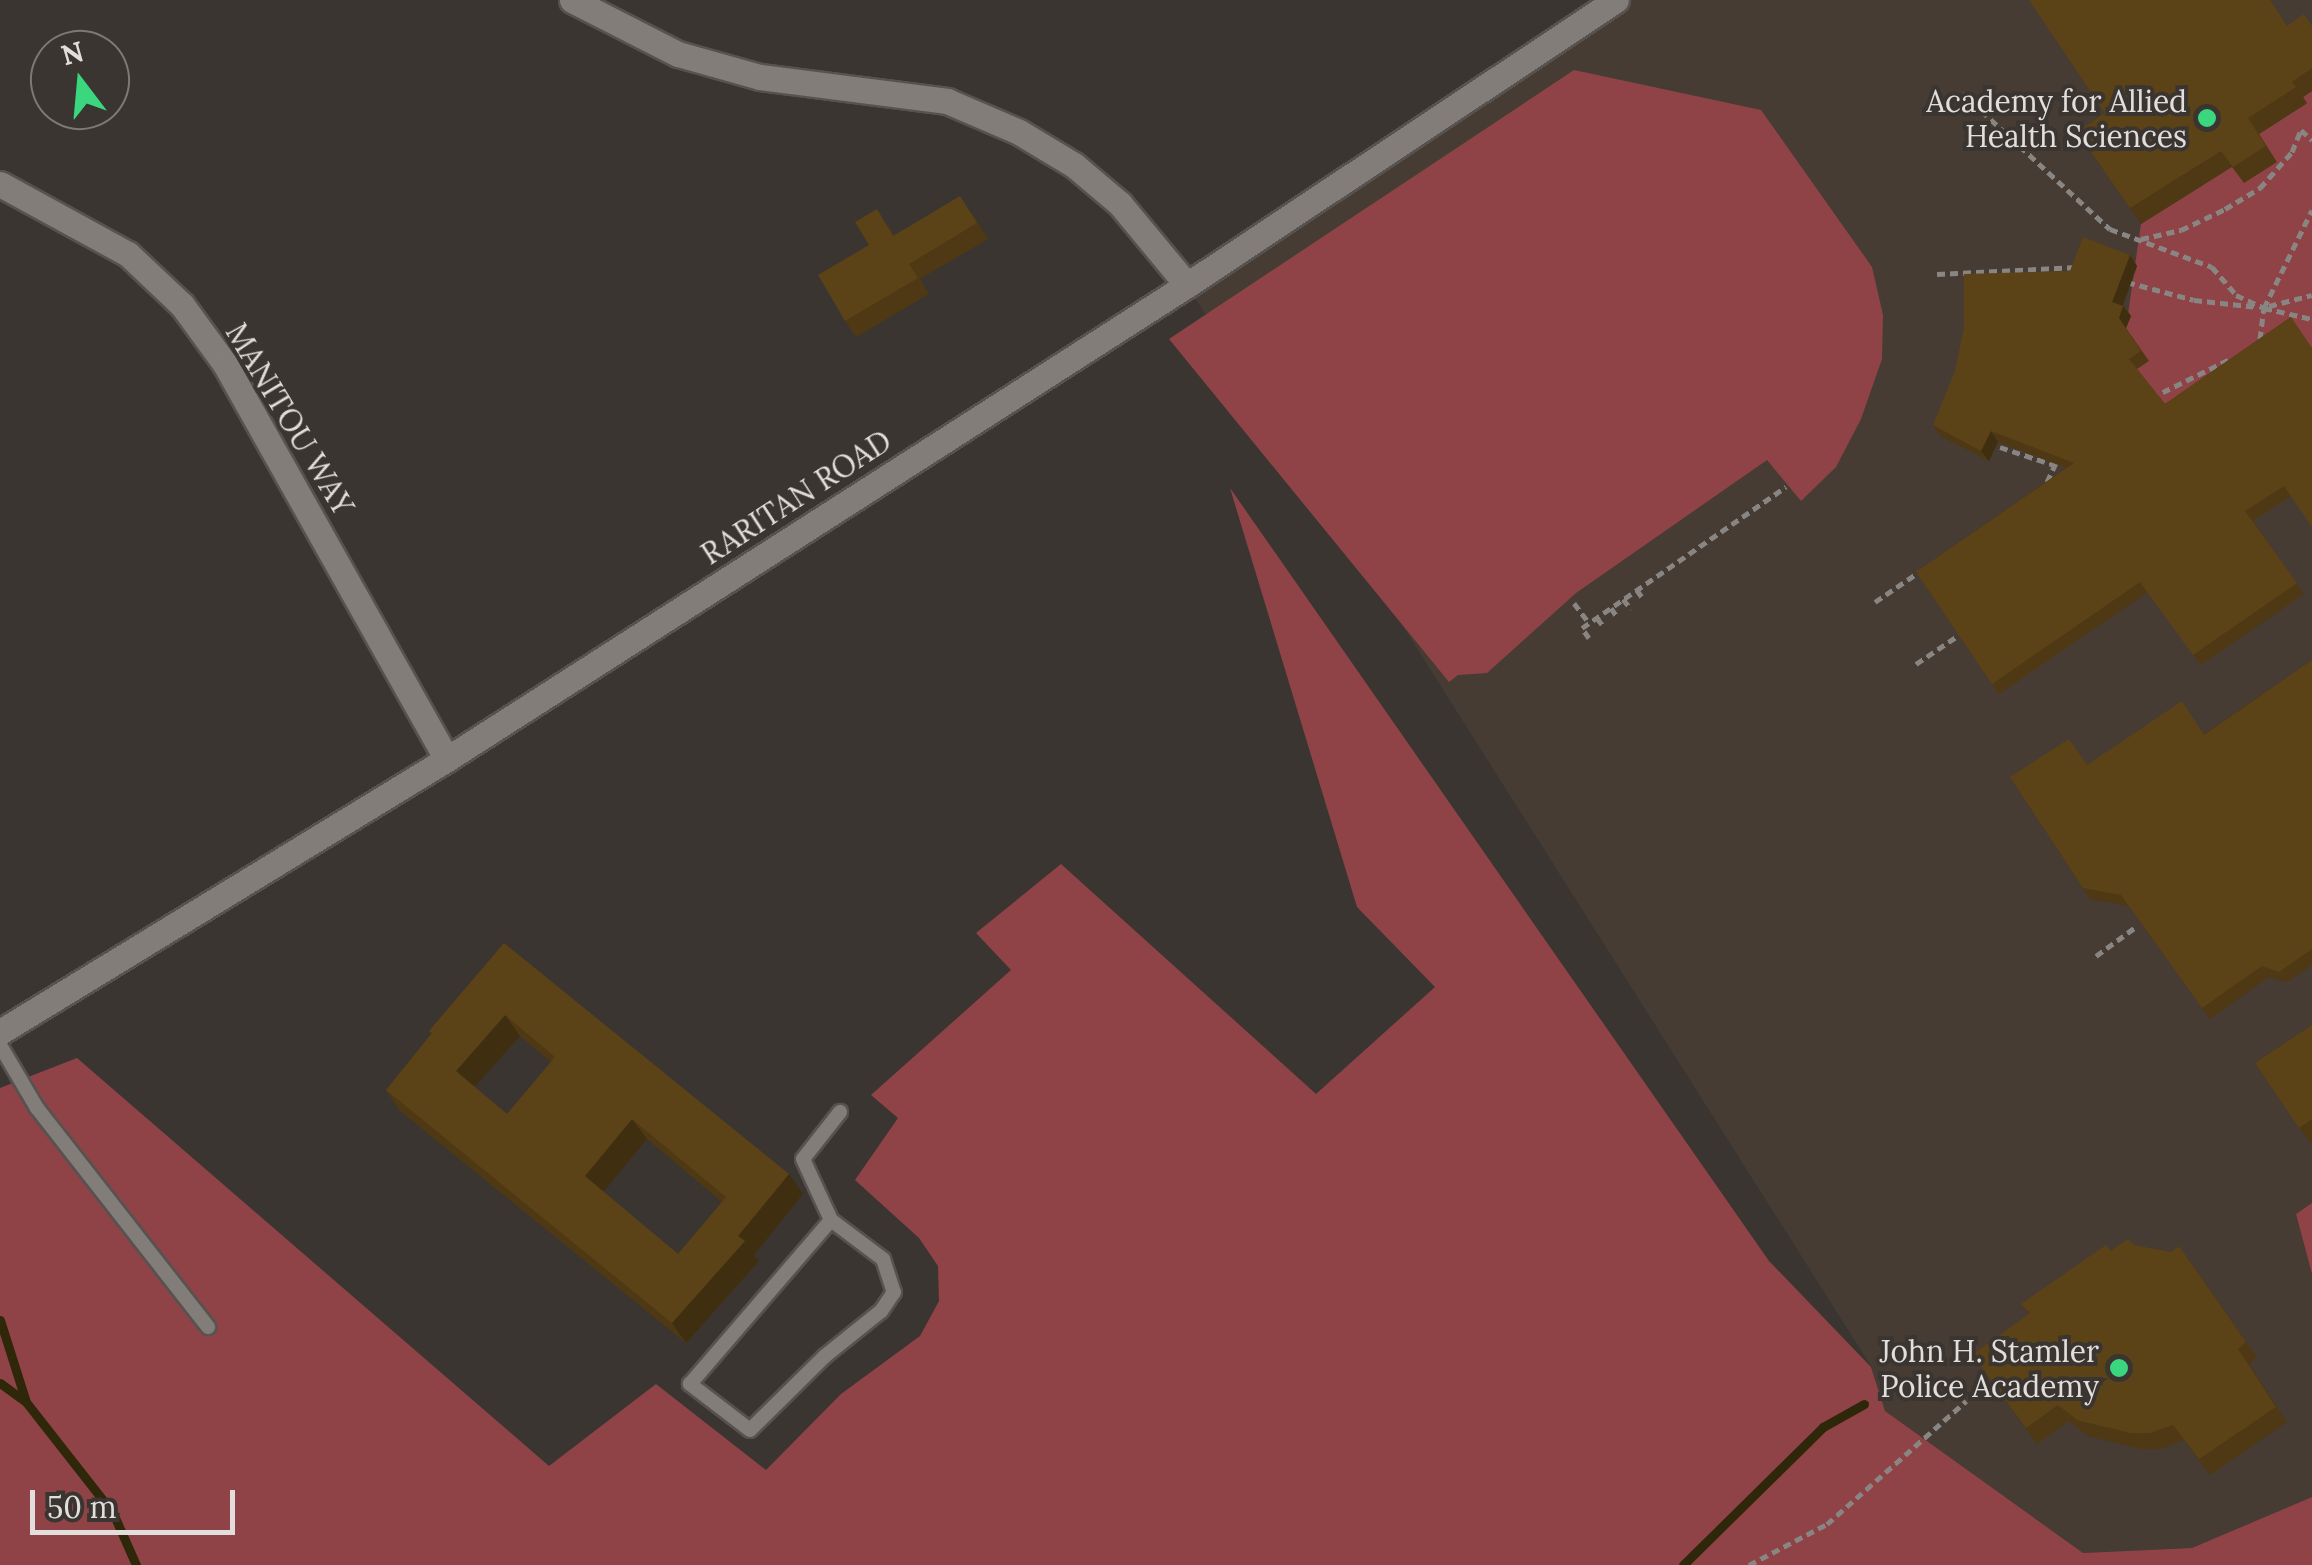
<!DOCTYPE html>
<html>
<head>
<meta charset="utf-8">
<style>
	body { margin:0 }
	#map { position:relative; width:2312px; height:1565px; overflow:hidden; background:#3a3531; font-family:Lora,serif }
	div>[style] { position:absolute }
	.built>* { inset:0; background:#463c34 }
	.green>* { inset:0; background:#904347 }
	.stream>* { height:9px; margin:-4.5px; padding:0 4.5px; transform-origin:4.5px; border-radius:4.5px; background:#2e2709 }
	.path>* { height:5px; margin-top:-2.5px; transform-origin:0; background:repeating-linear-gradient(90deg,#898582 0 8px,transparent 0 13px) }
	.roads { filter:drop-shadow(2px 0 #575250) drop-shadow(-2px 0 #575250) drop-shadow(0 2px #575250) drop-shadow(0 -2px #575250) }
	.lane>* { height:14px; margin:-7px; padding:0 7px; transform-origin:7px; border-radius:7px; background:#837d79 }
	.street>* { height:25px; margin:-12.5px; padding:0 12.5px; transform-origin:12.5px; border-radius:12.5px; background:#837d79 }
	.secondary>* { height:25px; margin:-12.5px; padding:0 12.5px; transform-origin:12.5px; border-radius:12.5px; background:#837d79 }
	.wall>* { inset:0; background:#4f3914 }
	.shaded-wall>* { inset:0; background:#402e10 }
	.building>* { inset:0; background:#5c4217 }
	.dots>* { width:28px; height:28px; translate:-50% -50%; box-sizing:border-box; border:5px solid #3a3531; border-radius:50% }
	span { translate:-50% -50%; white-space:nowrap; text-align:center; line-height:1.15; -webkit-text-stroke:8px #3a3531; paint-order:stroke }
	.poi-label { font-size:30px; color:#e1dedc }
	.right { translate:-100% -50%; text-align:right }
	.street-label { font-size:30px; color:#e1dedc }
	.north { position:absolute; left:30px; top:30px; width:100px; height:100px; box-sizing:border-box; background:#3a3531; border:2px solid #7d7975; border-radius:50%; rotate:344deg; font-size:28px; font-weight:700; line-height:40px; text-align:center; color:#e1dedc }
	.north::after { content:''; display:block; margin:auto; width:35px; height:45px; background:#3ad77f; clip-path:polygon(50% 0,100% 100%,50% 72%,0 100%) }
	.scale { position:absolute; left:30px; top:1490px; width:205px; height:45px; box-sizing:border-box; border:5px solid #e1dedc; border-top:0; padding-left:12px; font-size:30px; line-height:35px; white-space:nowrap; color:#e1dedc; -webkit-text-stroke:8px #3a3531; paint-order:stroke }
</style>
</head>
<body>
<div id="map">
	<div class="built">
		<div style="clip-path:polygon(1616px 0,2312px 0,2312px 1203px,2296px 1214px,2312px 1274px,2312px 1497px,2192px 1548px,2083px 1553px,1885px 1411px,1871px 1366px,1187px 285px)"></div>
	</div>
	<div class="green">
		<div style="clip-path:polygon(1574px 70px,1761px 110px,1872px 267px,1883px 315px,1882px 359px,1861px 419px,1836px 467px,1801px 501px,1767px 460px,1576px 593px,1487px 673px,1458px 675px,1449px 682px,1169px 339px)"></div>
		<div style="clip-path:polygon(2312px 91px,2312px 347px,2171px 413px,2105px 391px,2126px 328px,2141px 224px,2203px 185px,2227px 159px,2276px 162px,2259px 134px,2306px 104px,2303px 97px)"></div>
		<div style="clip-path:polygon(1230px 488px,1769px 1261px,1871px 1367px,1885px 1411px,2083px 1553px,2192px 1548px,2312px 1497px,2312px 1565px,0 1565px,0 1088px,77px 1058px,549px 1466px,656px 1384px,766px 1470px,841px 1394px,920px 1336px,939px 1301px,938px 1266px,919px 1238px,855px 1180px,898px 1118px,871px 1095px,1011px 970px,976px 933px,1061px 864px,1316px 1094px,1435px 987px,1357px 907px)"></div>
		<div style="clip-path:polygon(2312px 1203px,2312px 1274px,2296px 1214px)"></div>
	</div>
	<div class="stream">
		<div style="left:0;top:1320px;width:83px;rotate:72.4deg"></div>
		<div style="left:0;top:1383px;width:32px;rotate:36deg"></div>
		<div style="left:26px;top:1402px;width:141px;rotate:51.9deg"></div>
		<div style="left:113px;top:1513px;width:57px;rotate:66.1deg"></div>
		<div style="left:1683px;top:1565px;width:197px;rotate:-44.6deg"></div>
		<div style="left:1823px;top:1427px;width:47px;rotate:-29.3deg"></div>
	</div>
	<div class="path">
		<div style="left:1962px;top:93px;width:201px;rotate:42.6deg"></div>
		<div style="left:2110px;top:229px;width:109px;rotate:20.4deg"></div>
		<div style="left:2212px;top:267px;width:37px;rotate:49deg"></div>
		<div style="left:2236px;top:295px;width:31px;rotate:25deg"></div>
		<div style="left:2264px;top:308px;width:49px;rotate:12.9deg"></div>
		<div style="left:2141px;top:239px;width:41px;rotate:-12.7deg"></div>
		<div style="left:2181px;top:230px;width:49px;rotate:-25.5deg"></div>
		<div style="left:2225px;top:209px;width:41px;rotate:-31deg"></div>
		<div style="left:2260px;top:188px;width:48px;rotate:-48.4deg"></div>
		<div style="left:2292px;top:152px;width:24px;rotate:-68deg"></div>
		<div style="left:2301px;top:130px;width:15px;rotate:42deg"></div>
		<div style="left:1937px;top:274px;width:141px;rotate:-2.8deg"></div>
		<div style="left:2127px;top:282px;width:69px;rotate:15deg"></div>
		<div style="left:2194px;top:300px;width:64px;rotate:6.2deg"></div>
		<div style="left:2269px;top:306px;width:44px;rotate:-14.3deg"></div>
		<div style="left:2260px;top:339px;width:31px;rotate:-83deg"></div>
		<div style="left:2264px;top:308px;width:109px;rotate:-63.9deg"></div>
		<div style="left:2151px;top:398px;width:88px;rotate:-26.3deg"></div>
		<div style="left:2000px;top:447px;width:57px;rotate:18.4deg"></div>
		<div style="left:2047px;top:482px;width:23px;rotate:-65deg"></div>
		<div style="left:1637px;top:590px;width:12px;rotate:55deg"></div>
		<div style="left:1623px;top:599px;width:13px;rotate:51deg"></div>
		<div style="left:1875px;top:602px;width:53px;rotate:-34.3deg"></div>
		<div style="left:1574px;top:603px;width:25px;rotate:53deg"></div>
		<div style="left:1611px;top:608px;width:12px;rotate:55deg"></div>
		<div style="left:1597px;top:618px;width:11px;rotate:52deg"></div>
		<div style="left:1589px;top:638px;width:12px;rotate:-125deg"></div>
		<div style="left:1582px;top:628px;width:248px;rotate:-34.7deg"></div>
		<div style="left:1916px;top:664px;width:52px;rotate:-34deg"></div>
		<div style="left:2096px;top:956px;width:51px;rotate:-36.2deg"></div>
		<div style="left:1749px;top:1565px;width:88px;rotate:-27.7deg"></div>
		<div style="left:1827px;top:1524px;width:186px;rotate:-41.5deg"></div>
	</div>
	<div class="roads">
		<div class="lane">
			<div style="left:0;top:1045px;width:73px;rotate:59.6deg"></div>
			<div style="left:37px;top:1108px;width:278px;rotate:52deg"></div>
			<div style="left:831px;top:1220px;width:65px;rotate:36.9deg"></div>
			<div style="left:883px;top:1259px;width:35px;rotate:72deg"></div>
			<div style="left:894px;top:1292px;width:23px;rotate:124deg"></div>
			<div style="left:881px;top:1311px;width:72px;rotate:141.2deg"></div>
			<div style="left:825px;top:1356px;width:105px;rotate:135.4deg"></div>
			<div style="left:750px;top:1430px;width:76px;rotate:-142.5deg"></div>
			<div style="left:690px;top:1384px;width:216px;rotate:-49.3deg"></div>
			<div style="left:831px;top:1220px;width:67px;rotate:-114.7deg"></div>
			<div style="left:803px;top:1159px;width:60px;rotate:-51.8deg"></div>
		</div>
		<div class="street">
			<div style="left:572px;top:0;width:119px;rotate:27deg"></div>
			<div style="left:678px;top:54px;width:85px;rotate:15.7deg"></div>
			<div style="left:760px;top:77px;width:189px;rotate:7.3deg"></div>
			<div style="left:947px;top:101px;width:78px;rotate:23.3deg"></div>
			<div style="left:1019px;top:132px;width:64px;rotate:31deg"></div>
			<div style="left:1074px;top:165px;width:60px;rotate:40.3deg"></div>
			<div style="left:1120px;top:204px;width:105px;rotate:50.4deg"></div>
			<div style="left:0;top:184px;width:146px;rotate:28.7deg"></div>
			<div style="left:128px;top:254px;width:74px;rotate:43.4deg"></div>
			<div style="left:182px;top:305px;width:73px;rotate:53.9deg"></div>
			<div style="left:225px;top:364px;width:453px;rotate:60.7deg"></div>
		</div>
		<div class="secondary">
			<div style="left:0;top:1032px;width:524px;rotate:-31.41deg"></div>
			<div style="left:447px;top:759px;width:879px;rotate:-32.64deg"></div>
			<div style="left:1187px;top:285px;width:515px;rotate:-33.6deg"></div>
		</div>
	</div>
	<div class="wall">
		<div style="clip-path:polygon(2287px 25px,2312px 26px,2312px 91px,2303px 97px,2307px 103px,2259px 134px,2277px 162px,2244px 183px,2232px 167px,2141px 224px,2077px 132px,2105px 113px)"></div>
		<div style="clip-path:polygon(971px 212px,988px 239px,920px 279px,929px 294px,856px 337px,845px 321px,869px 245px,888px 225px,894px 236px)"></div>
		<div style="clip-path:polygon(2130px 255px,2137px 266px,2123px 305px,2131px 316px,2126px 328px,2149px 361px,2137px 369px,2165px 404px,2291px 317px,2291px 496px,2253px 521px,2304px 594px,2201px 665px,2148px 592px,1999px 694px,1916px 572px,2066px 468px,1998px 442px,1989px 461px,1940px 436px,1933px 425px,2070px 271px)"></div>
		<div style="clip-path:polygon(2312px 660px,2312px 965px,2287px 982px,2269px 977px,2210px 1019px,2129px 906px,2090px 899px,2010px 777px,2087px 765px,2204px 734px)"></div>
		<div style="clip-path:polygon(evenodd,504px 943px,803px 1194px,754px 1255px,759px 1261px,686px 1343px,400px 1111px,386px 1090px,431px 1034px,429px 1031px,504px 943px,520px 1036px,551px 1062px,507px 1114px,474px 1087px,520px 1036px,504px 943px,647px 1139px,722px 1202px,678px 1254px,603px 1192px,647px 1139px)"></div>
		<div style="clip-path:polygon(2312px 1025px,2312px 1142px,2310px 1143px,2255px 1063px)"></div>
		<div style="clip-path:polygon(2134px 1245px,2171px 1252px,2179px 1246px,2257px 1357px,2249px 1364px,2287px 1422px,2210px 1475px,2184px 1440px,2161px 1449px,2141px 1449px,2088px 1436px,2069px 1421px,2037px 1444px,1972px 1355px,2029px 1314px,2021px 1304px,2111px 1251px)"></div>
	</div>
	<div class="shaded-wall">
		<div style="clip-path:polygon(2130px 255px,2137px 266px,2120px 313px,2112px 302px)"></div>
		<div style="clip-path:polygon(2123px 306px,2131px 316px,2126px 328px,2149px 361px,2119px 318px)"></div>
		<div style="clip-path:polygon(1991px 431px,1998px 442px,1989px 461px,1981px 451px)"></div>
		<div style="clip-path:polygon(505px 1015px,520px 1036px,470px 1092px,456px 1071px)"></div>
		<div style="clip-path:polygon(632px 1119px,647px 1139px,599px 1197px,585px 1176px)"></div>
		<div style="clip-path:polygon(789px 1174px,803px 1194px,754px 1255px,759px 1261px,686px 1343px,672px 1323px,738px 1236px)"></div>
	</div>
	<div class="building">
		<div style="clip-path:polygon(2029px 0,2270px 0,2287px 26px,2304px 14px,2312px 26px,2312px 68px,2292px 82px,2296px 87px,2248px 118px,2266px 146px,2233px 167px,2221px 151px,2130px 208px,2077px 132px,2105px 113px)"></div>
		<div style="clip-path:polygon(960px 196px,977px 223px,909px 264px,918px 278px,845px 321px,818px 275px,869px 245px,855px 222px,877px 209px,893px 236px)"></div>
		<div style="clip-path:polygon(2083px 237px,2130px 255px,2112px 302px,2123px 306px,2119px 318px,2141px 351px,2129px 359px,2165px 404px,2291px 317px,2312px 348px,2312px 527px,2284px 486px,2245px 511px,2297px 583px,2193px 655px,2140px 582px,1992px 684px,1916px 572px,2074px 463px,1991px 431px,1981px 451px,1933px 425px,1955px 371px,1964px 327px,1964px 274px,2070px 271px)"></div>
		<div style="clip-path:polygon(2312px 660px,2312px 949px,2279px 972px,2262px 966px,2202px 1008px,2121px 895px,2083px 888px,2010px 777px,2069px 739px,2087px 765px,2182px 701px,2204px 735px)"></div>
		<div style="clip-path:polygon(evenodd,504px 943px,789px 1174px,738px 1236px,745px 1241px,672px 1323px,386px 1090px,432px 1033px,429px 1031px,504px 943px,505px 1015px,555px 1057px,507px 1114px,456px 1071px,505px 1015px,504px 943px,632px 1119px,726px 1197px,678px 1254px,585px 1176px,632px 1119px)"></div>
		<div style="clip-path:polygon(2312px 1025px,2312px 1119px,2299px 1128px,2255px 1063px)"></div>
		<div style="clip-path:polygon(2128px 1239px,2134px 1245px,2171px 1252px,2179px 1246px,2246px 1342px,2238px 1349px,2276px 1407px,2199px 1459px,2173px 1425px,2150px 1433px,2130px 1433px,2077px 1420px,2058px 1405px,2026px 1428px,1972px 1355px,2030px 1313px,2021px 1304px,2106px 1245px,2111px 1251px)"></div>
	</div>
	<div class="dots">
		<div style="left:2207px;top:118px;background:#3ad77f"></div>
		<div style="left:2119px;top:1368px;background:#3ad77f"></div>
	</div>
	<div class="poi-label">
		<span class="right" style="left:2187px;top:118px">Academy for Allied<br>Health Sciences</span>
		<span class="right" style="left:2099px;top:1368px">John H. Stamler<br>Police Academy</span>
	</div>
	<div class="street-label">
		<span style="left:290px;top:419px;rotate:59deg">MANITOU WAY</span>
		<span style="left:796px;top:497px;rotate:-33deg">RARITAN ROAD</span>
	</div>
	<div class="north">N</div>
	<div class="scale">50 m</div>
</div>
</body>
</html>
